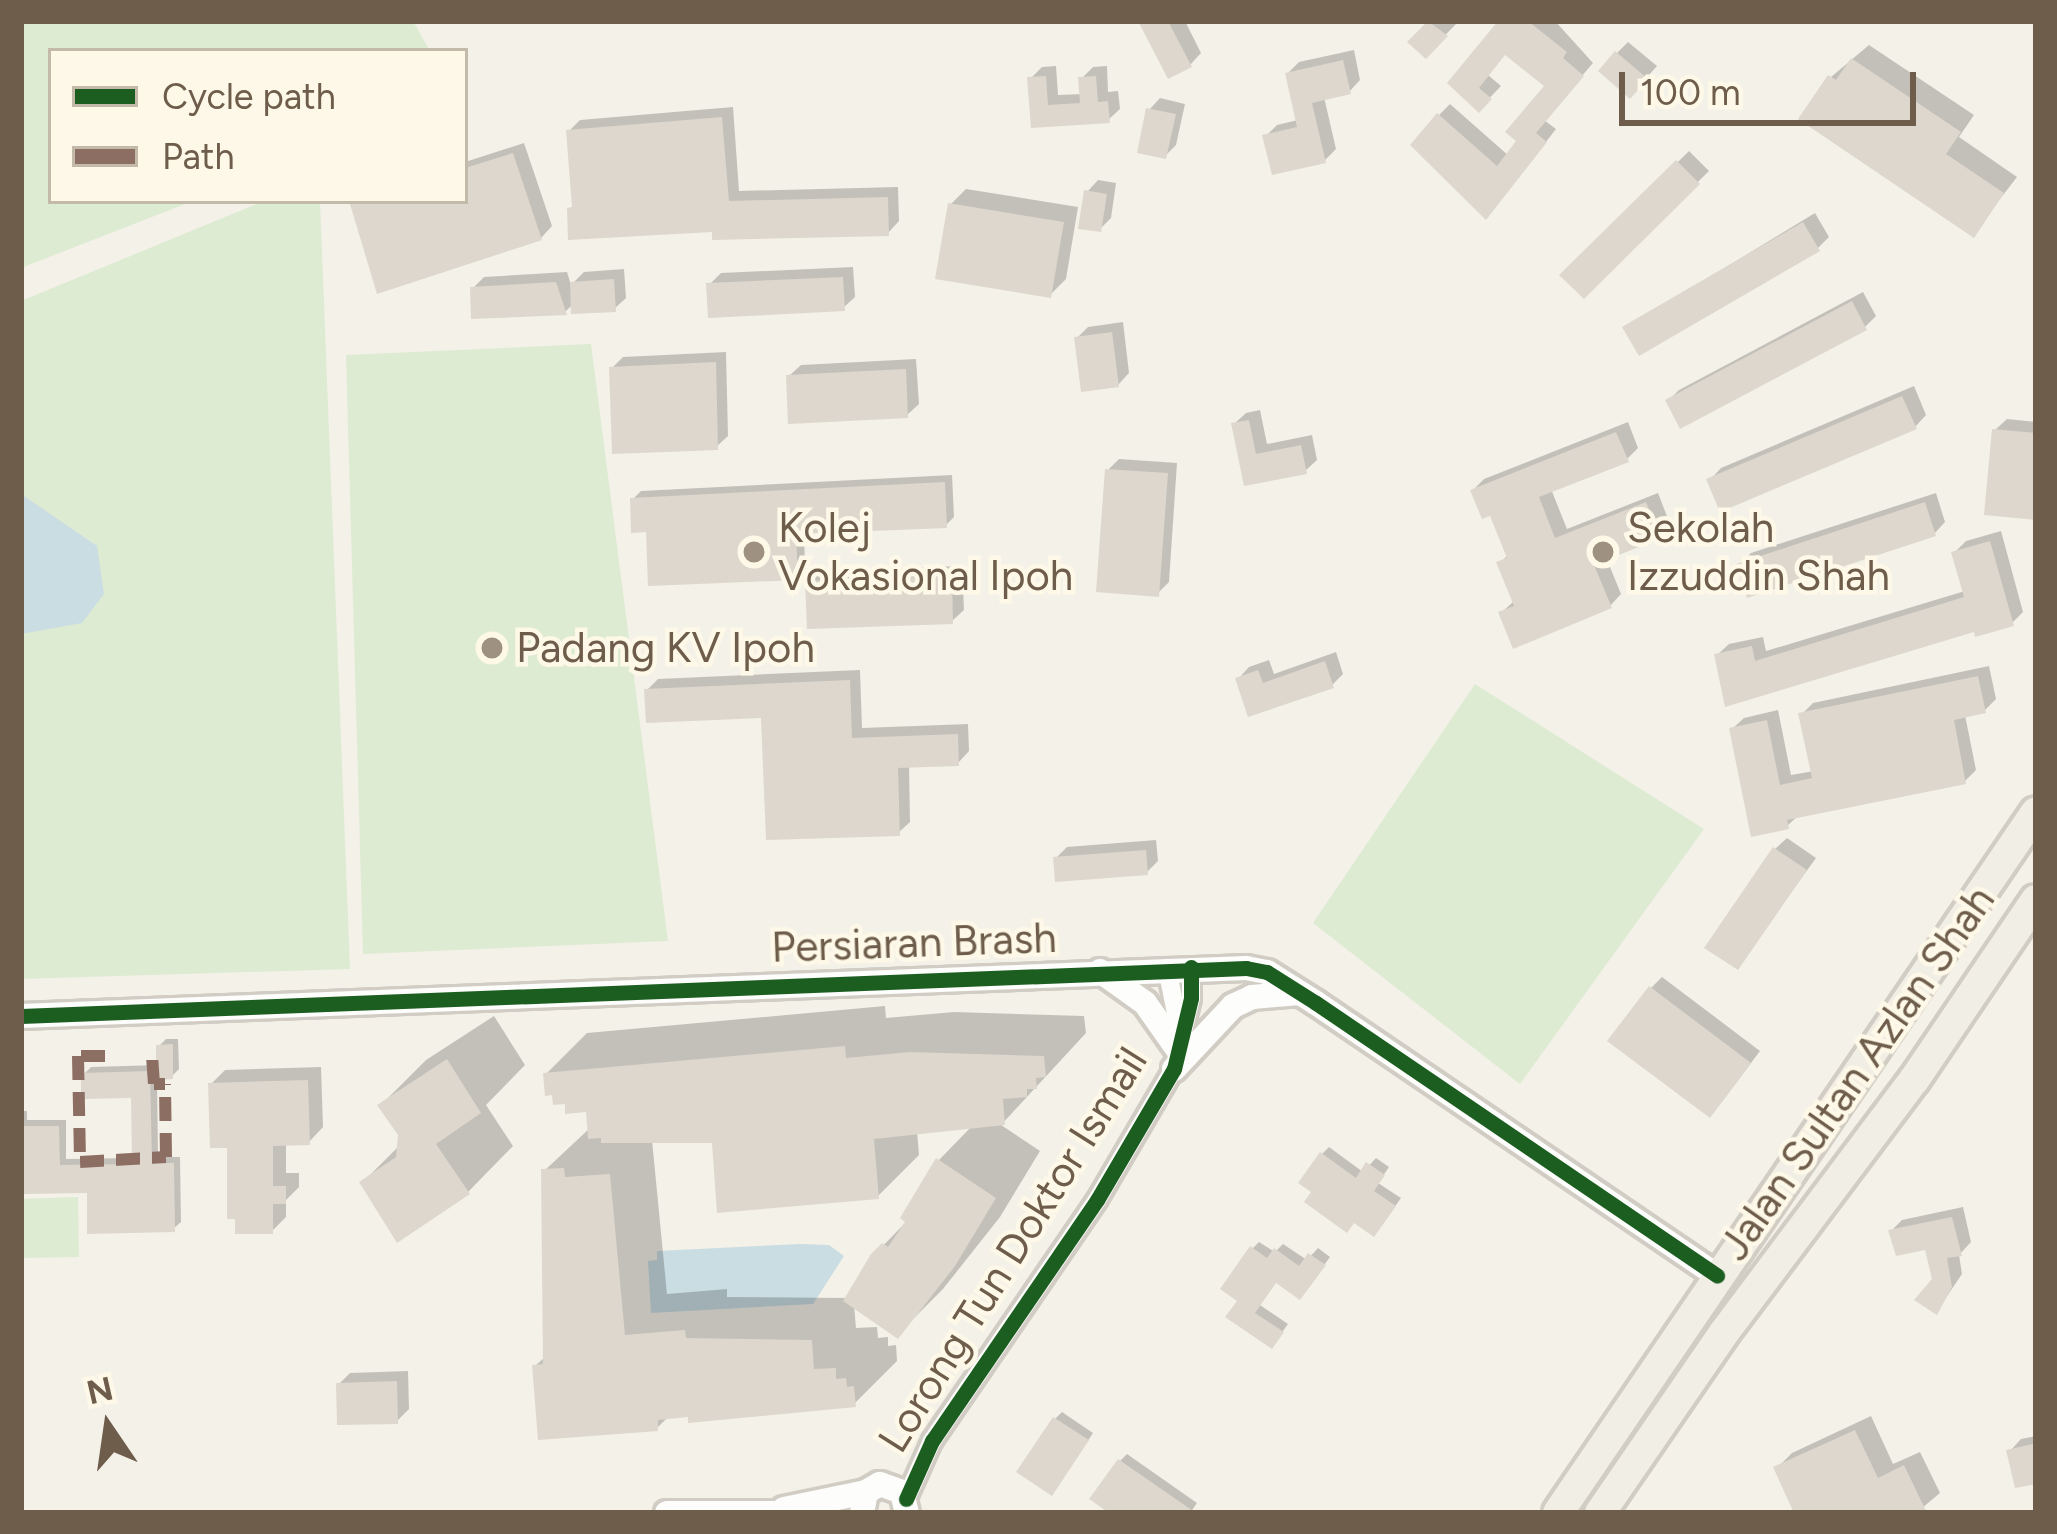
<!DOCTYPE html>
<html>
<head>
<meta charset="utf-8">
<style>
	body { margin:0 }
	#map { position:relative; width:2057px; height:1534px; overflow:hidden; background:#f4f1e8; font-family:Figtree,sans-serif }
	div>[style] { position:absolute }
	.green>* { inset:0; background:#ddebd3 }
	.water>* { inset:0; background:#cadde3 }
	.shadow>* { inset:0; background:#0003 }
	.building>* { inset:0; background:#ddd7ce }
	.roads { filter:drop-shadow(3px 0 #d2cdc4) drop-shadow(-3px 0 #d2cdc4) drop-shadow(0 3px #d2cdc4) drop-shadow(0 -3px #d2cdc4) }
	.minor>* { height:18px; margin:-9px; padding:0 9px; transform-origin:9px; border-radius:9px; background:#fdfdfc }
	.tertiary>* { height:24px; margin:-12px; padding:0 12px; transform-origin:12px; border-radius:12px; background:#fdfdfc }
	.primary>* { height:30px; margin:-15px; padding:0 15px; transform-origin:15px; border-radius:15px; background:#f1eee5 }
	.quiet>* { height:12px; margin-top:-6px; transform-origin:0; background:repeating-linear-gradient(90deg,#8d6e63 0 24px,transparent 0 36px) }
	.cycleway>* { height:15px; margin:-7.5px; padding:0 7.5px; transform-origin:7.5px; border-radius:7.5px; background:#1b5e20 }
	.dots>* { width:33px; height:33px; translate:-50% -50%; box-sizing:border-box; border:6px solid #fdf8e7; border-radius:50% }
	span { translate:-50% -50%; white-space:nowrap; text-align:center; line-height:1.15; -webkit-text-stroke:9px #fdf8e7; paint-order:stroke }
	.poi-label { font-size:42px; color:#6f5d4b }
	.left { translate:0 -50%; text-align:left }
	.street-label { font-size:42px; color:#6f5d4b }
	.frame { position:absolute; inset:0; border:24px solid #6f5d4b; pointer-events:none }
	.legend { position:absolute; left:48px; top:48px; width:420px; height:156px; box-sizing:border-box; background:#fdf8e7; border:3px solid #c4baa9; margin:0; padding:15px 21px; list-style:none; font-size:36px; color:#6f5d4b }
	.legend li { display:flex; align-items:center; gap:24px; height:60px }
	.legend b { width:60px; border:3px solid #c4baa9 }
	.north { position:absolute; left:48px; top:1366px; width:120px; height:120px; -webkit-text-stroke:9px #fdf8e7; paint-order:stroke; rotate:347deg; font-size:33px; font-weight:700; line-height:48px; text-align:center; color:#6f5d4b }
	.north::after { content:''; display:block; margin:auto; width:42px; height:54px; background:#6f5d4b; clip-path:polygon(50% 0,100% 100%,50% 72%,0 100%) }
	.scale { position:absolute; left:1619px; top:72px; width:297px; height:54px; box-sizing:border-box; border:6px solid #6f5d4b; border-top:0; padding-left:15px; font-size:36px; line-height:42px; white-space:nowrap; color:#6f5d4b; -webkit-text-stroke:9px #fdf8e7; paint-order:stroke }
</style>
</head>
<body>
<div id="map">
	<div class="green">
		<div style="clip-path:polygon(21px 21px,413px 21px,430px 51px,51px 51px,51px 201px,193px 201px,21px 268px)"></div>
		<div style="clip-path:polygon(264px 201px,320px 201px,350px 969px,21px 979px,21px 301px)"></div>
		<div style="clip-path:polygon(591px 344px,668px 941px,363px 954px,346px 355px)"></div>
		<div style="clip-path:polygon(1475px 684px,1704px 829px,1520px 1084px,1313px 923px)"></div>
		<div style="clip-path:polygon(78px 1197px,79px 1257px,21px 1258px,21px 1199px)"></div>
	</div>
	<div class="water">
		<div style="clip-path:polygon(21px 494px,97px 546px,104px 594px,82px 623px,21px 634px)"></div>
		<div style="clip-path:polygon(800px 1244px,829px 1245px,844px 1256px,813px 1304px,651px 1313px,648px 1261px,657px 1260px,657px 1251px)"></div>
	</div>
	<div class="shadow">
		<div style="clip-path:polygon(1142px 21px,1185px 21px,1201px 53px,1190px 65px)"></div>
		<div style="clip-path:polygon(1432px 21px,1457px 23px,1426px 55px,1412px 42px)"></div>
		<div style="clip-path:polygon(1502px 21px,1555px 21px,1593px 63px,1544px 120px,1556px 129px,1497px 205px,1439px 115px,1450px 104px,1509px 156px,1548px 85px,1506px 52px,1488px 75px,1501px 86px,1479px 109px,1451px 83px)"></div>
		<div style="clip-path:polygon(1628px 42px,1657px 66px,1641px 84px,1617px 53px)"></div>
		<div style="clip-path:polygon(1869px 45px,1974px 115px,1959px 137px,2017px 177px,1973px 234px,1831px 77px)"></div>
		<div style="clip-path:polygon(1354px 50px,1360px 80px,1349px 92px,1324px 97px,1336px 149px,1325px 160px,1266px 136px,1277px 125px,1298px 120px,1288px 73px,1299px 62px)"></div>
		<div style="clip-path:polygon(1056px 66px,1058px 95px,1082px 94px,1081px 79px,1093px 67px,1107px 66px,1108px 92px,1118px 91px,1120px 109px,1108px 120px,1033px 125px,1030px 79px,1042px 67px)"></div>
		<div style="clip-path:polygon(1160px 98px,1185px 104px,1176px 145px,1165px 156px,1149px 110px)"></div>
		<div style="clip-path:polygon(733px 107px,739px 191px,898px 187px,899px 221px,888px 233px,715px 229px,570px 209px,575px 204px,569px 131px,580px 120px)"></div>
		<div style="clip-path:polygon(524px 143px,552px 226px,541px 238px,353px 205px,465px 201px,465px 162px)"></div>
		<div style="clip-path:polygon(1689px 151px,1709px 171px,1584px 295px,1564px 275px)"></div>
		<div style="clip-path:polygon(1098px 180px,1116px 183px,1111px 218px,1100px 229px,1087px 192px)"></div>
		<div style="clip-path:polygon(966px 189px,1078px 207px,1066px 279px,1050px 295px,950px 205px)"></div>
		<div style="clip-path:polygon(1815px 213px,1829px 237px,1818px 248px,1626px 328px)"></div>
		<div style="clip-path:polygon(853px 267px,855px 297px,843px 308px,709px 285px,721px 273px)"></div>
		<div style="clip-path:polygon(624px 269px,626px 298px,614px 309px,574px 303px,565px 312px,473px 288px,484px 277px,567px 272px,571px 285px,584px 272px)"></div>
		<div style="clip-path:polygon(1863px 292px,1876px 316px,1865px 327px,1668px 401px,1679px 390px)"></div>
		<div style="clip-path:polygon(1123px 322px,1129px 373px,1118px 385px,1077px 338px,1088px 327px)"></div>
		<div style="clip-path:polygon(726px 352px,728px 436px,716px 447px,612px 368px,623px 357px)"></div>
		<div style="clip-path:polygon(916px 359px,919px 404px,907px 415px,789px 376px,801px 365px)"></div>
		<div style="clip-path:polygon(1914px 386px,1926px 415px,1915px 427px,1710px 480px,1721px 468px)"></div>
		<div style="clip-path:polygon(1260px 410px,1267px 444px,1312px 435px,1317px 460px,1305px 471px,1246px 483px,1234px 424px,1246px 413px)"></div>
		<div style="clip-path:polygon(2007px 419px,2036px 422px,2036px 517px,1995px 430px)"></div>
		<div style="clip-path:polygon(1628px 422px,1638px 448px,1627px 459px,1551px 489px,1567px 529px,1658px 493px,1670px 524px,1659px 536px,1606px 557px,1621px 594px,1610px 606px,1501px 613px,1513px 602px,1500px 563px,1509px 554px,1492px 512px,1473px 490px,1484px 479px)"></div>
		<div style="clip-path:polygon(1119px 459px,1177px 463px,1169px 582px,1157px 594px,1108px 470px)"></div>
		<div style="clip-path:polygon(952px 475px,954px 517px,946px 525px,804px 531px,805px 569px,797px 577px,649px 529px,633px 499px,641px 491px)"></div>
		<div style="clip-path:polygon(1936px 493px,1945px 522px,1934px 534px,1739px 565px,1751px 553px)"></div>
		<div style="clip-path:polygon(2001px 531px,2023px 612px,2012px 623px,1976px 628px,1727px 703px,1717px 655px,1729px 644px,1763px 637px,1766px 651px,1965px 591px,1954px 553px,1966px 541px)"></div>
		<div style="clip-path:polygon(962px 566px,964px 610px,952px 621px,808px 582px,819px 571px)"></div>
		<div style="clip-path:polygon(1336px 652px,1343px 674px,1332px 685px,1250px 713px,1238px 679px,1249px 667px,1269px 660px,1274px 674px)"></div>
		<div style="clip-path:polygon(1989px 666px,1996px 699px,1984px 711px,1965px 715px,1976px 770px,1965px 781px,1799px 815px,1787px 826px,1732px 729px,1744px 718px,1778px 710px,1791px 775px,1814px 771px,1802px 714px,1813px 703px)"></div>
		<div style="clip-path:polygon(860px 670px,862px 728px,968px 724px,969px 751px,958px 763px,909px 764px,910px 822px,898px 833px,764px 715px,647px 690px,658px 679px)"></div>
		<div style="clip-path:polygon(1787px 838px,1816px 858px,1737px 967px,1775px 849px)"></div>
		<div style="clip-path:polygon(1156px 840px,1158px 861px,1147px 872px,1056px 858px,1067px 847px)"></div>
		<div style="clip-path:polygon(1662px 977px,1760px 1051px,1721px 1103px,1651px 988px)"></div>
		<div style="clip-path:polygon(evenodd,885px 1006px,886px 1018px,954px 1012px,1084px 1016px,1086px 1033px,1001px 1125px,1040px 1151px,1000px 1217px,943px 1289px,897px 1335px,854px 1305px,856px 1328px,877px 1327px,878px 1338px,888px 1337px,888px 1346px,896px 1345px,897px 1361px,854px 1404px,669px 1416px,657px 1428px,535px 1366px,546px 1356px,544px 1171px,590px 1128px,588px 1109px,567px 1101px,546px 1074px,587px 1033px,885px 1006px,972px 1126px,939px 1160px,904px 1217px,908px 1220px,873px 1256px,848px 1298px,727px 1297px,727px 1289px,667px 1294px,652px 1140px,714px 1140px,878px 1196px,919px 1155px,917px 1131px,972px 1126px)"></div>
		<div style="clip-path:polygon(494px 1016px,525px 1065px,486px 1105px,513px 1146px,468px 1192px,362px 1183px,400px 1145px,401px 1134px,381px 1105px,426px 1060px)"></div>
		<div style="clip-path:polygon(166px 1039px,178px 1039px,179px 1069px,172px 1076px,157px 1077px,158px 1157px,180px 1157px,181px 1222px,173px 1229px,90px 1190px,21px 1191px,21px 1111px,27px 1111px,27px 1120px,66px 1120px,66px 1159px,135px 1158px,134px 1095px,84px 1074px,91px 1067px,159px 1065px,159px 1046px)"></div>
		<div style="clip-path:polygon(321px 1067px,323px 1127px,309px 1142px,286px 1142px,286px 1173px,299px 1173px,299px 1187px,286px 1200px,286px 1217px,272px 1231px,230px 1144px,211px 1084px,225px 1070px)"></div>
		<div style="clip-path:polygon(1329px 1147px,1363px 1172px,1376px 1158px,1389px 1167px,1378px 1183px,1401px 1198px,1381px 1226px,1356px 1220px,1322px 1154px)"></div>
		<div style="clip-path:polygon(1963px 1207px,1971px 1242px,1959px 1255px,1962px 1274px,1937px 1311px,1927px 1246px,1891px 1231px,1902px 1220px)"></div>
		<div style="clip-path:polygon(1259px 1242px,1275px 1252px,1283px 1244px,1307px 1260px,1318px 1248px,1330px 1257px,1307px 1289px,1277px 1280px,1260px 1305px,1288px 1324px,1278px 1338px,1241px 1300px,1253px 1248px)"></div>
		<div style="clip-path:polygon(408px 1371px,409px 1409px,397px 1421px,339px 1384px,350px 1373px)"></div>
		<div style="clip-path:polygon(1062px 1412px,1093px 1433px,1058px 1485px,1055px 1419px)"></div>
		<div style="clip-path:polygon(1871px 1416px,1893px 1464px,1920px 1452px,1940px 1493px,1916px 1513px,1787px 1513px,1796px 1509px,1777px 1468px,1792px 1453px)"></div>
		<div style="clip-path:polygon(2036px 1436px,2036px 1490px,2010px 1451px,2021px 1439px)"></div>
		<div style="clip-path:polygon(1127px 1454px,1197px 1503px,1190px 1513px,1111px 1513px,1120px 1461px)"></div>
	</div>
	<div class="building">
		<div style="clip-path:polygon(1138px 21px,1168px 21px,1192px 67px,1168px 79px)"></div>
		<div style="clip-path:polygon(1428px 21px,1448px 36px,1426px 59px,1407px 42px)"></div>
		<div style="clip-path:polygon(1498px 21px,1528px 21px,1567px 52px,1563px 58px,1584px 76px,1536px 133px,1547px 142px,1486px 220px,1410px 145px,1437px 113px,1497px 166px,1516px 141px,1505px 132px,1544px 86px,1505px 55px,1479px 88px,1492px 99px,1479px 113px,1447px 83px)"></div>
		<div style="clip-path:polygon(1615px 51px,1648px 79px,1630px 99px,1598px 71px)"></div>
		<div style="clip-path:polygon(1851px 58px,1961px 132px,1946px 154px,2004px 193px,1974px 238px,1798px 119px,1828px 75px,1836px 80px)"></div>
		<div style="clip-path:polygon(1343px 60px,1351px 94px,1312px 103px,1326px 163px,1272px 175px,1262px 135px,1297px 127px,1285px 73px)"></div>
		<div style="clip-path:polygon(1046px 76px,1048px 105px,1080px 103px,1078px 77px,1096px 76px,1098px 102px,1108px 101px,1110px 123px,1031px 128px,1027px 77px)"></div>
		<div style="clip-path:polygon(1146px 108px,1176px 114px,1166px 159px,1137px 153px)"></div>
		<div style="clip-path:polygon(722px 117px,729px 201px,888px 197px,889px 236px,712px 240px,712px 232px,568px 240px,567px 208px,572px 207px,566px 130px)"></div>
		<div style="clip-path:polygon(513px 153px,542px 240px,377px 294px,350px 204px,465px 201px,465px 168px)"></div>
		<div style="clip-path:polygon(1676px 160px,1700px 184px,1584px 299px,1559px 275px)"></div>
		<div style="clip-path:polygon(1084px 190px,1107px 194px,1101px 232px,1078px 229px)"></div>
		<div style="clip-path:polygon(948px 203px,1064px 222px,1051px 298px,935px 279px)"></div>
		<div style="clip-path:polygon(1803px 222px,1820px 251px,1639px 356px,1622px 327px)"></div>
		<div style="clip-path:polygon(843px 277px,845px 311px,708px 318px,706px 283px)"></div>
		<div style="clip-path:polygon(614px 279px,616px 312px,571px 314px,570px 282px)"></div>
		<div style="clip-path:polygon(556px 282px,567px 315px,471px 319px,470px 287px)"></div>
		<div style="clip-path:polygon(1852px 301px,1867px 330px,1680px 429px,1665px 400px)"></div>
		<div style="clip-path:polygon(1112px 332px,1119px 387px,1081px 392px,1074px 337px)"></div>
		<div style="clip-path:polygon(716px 362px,718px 450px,612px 454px,609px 367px)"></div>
		<div style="clip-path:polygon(906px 369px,908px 418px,788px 424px,786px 375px)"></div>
		<div style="clip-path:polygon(1902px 396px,1917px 429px,1720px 512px,1706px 479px)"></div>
		<div style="clip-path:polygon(1249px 420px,1256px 454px,1301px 445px,1307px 474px,1244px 486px,1231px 423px)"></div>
		<div style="clip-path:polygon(1992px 429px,2036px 433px,2036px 520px,1984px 515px)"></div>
		<div style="clip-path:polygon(1616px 432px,1629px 462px,1539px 497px,1555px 538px,1646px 502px,1661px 538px,1594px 565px,1612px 608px,1513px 649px,1498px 612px,1514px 606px,1496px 562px,1507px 558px,1490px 516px,1482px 519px,1470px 490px)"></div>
		<div style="clip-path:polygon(1105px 469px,1168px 473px,1159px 597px,1096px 592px)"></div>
		<div style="clip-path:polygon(945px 482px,947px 528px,796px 534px,798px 580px,648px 586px,646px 532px,631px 533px,630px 498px)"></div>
		<div style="clip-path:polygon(1925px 502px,1936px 536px,1747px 598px,1736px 564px)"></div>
		<div style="clip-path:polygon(1990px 541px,2014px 626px,1975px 637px,1974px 632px,1725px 707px,1714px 654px,1752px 646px,1755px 661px,1964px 597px,1951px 552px)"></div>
		<div style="clip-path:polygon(952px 576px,953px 624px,807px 629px,805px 581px)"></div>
		<div style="clip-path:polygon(1325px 661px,1334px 688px,1248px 717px,1235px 678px,1258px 670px,1263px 683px)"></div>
		<div style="clip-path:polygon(1978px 676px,1986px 713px,1954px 720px,1966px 784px,1787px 820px,1789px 829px,1751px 837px,1729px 728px,1767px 720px,1780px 785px,1812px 778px,1798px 713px)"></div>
		<div style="clip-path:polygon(850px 680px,852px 738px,958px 734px,959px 766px,898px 768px,900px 836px,766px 840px,761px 718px,646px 723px,644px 689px)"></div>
		<div style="clip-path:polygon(1773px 847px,1807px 870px,1738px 970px,1704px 948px)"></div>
		<div style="clip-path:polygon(1146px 850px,1148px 875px,1055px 882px,1053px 857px)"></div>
		<div style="clip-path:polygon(1649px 986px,1751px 1063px,1710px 1118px,1607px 1041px)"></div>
		<div style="clip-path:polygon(173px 1044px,173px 1079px,156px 1080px,156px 1045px)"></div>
		<div style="clip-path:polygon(845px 1046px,846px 1058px,910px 1052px,1044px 1056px,1046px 1077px,1036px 1078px,1037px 1089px,1027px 1089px,1027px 1097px,1003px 1099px,1005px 1125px,874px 1139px,879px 1199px,717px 1213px,712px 1143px,601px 1143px,601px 1138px,588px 1139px,586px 1112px,565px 1114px,565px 1104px,553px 1105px,552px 1095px,545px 1096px,543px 1073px)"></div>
		<div style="clip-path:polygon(447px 1059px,481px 1113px,436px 1144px,470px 1194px,397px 1243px,359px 1182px,396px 1157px,398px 1135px,377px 1105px)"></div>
		<div style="clip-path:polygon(150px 1071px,152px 1163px,174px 1163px,175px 1232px,87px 1234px,87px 1193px,21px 1194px,21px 1126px,59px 1126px,60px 1165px,132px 1164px,131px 1098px,81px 1099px,81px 1073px)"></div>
		<div style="clip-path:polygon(308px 1080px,310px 1145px,273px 1146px,273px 1186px,286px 1186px,286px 1204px,273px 1204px,273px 1234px,235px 1234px,235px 1219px,227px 1219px,227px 1148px,210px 1148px,208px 1083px)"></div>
		<div style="clip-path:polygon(1320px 1152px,1356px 1178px,1366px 1162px,1385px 1175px,1374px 1191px,1396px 1206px,1374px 1237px,1354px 1223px,1347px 1233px,1304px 1202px,1311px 1192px,1298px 1183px)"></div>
		<div style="clip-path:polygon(936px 1158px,996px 1198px,955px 1266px,898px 1339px,843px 1301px,871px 1254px,882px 1243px,888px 1247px,905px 1222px,900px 1218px)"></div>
		<div style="clip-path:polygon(564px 1168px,565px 1177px,610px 1174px,625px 1335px,685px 1330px,686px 1338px,812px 1340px,814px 1369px,836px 1368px,836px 1379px,846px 1378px,847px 1387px,854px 1386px,856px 1407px,688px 1423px,688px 1417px,658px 1420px,658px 1431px,538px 1440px,532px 1365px,543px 1364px,541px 1169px)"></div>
		<div style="clip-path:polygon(1952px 1217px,1962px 1256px,1947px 1258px,1952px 1287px,1937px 1315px,1914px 1300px,1932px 1279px,1925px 1250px,1896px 1256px,1888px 1230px)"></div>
		<div style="clip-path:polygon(1250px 1246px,1267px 1258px,1274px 1248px,1299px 1266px,1308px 1253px,1326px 1265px,1300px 1300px,1276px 1283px,1255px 1313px,1284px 1332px,1272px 1349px,1225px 1317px,1237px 1301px,1220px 1289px)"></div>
		<div style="clip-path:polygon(397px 1381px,398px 1424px,337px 1425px,336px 1383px)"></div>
		<div style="clip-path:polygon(1053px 1417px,1089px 1440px,1052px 1496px,1016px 1472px)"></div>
		<div style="clip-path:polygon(1855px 1430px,1878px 1478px,1904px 1465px,1927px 1513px,1794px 1513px,1773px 1467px)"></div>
		<div style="clip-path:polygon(2033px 1444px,2036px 1484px,2015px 1488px,2006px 1450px)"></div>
		<div style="clip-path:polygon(1118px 1459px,1196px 1513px,1109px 1513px,1089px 1499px)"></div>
	</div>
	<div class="roads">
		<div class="minor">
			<div style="left:1167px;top:968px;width:66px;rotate:78.7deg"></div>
			<div style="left:906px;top:1499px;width:64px;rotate:-65.9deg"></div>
			<div style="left:932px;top:1441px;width:292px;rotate:-55.6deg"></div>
			<div style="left:1097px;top:1200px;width:152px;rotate:-59.6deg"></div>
			<div style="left:1174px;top:1069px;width:73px;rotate:-76.5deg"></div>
			<div style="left:1191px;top:998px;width:31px;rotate:-90deg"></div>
		</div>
		<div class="tertiary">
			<div style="left:1100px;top:971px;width:55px;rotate:35.4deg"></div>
			<div style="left:1145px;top:1003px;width:57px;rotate:54.9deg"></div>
			<div style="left:21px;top:1016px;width:1226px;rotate:-2.24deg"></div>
			<div style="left:1246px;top:968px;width:21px;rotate:11deg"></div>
			<div style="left:1267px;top:972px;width:58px;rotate:32.3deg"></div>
			<div style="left:1316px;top:1003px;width:485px;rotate:34.2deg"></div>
			<div style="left:1174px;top:1069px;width:86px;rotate:-46.9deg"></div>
			<div style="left:1233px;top:1006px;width:21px;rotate:-25deg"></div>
			<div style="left:1252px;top:997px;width:47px;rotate:-4.9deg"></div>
			<div style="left:784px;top:1509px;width:84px;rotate:-11.7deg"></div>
			<div style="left:667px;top:1513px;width:131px"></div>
			<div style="left:862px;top:1513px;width:21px;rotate:-79deg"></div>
			<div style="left:866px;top:1492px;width:16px;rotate:-30deg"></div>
			<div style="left:880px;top:1484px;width:23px;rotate:20deg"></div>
			<div style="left:902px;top:1492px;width:22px;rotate:77deg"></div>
		</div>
		<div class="primary">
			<div style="left:1558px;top:1513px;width:848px;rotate:-55.71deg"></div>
			<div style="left:1600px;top:1513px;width:217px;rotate:-55.5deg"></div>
			<div style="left:1723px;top:1334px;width:318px;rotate:-53.1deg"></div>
			<div style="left:1914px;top:1080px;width:217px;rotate:-55.9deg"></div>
		</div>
	</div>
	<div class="quiet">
		<div style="left:105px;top:1056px;width:27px;rotate:180deg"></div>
		<div style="left:78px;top:1056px;width:106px;rotate:88.9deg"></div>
		<div style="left:80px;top:1162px;width:86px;rotate:-3.3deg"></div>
		<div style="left:166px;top:1157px;width:73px;rotate:-90.8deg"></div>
		<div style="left:165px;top:1084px;width:11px;rotate:180deg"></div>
		<div style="left:154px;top:1084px;width:29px;rotate:-94deg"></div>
	</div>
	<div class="cycleway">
		<div style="left:21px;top:1016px;width:1226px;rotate:-2.24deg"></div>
		<div style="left:1246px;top:968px;width:21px;rotate:11deg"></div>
		<div style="left:1267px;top:972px;width:58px;rotate:32.3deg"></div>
		<div style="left:1316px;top:1003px;width:485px;rotate:34.2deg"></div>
		<div style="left:906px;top:1499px;width:64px;rotate:-65.9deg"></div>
		<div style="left:932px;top:1441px;width:292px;rotate:-55.6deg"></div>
		<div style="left:1097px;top:1200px;width:152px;rotate:-59.6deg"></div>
		<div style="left:1174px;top:1069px;width:73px;rotate:-76.5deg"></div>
		<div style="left:1191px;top:998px;width:31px;rotate:-90deg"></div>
	</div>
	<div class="dots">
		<div style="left:754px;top:552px;background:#9e9182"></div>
		<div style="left:1603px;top:552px;background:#9e9182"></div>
		<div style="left:492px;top:648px;background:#9e9182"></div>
	</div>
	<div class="poi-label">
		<span class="left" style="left:778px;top:552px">Kolej<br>Vokasional Ipoh</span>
		<span class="left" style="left:1627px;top:552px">Sekolah<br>Izzuddin Shah</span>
		<span class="left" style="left:516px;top:648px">Padang KV Ipoh</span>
	</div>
	<div class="street-label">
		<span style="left:914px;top:943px;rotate:-2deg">Persiaran Brash</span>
		<span style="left:1857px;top:1073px;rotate:-55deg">Jalan Sultan Azlan Shah</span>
		<span style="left:1013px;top:1250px;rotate:-58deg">Lorong Tun Doktor Ismail</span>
	</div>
	<div class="frame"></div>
	<ul class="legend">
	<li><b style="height:15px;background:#1b5e20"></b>Cycle path</li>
	<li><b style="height:15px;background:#8d6e63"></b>Path</li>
	</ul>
	<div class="north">N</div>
	<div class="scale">100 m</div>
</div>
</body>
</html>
